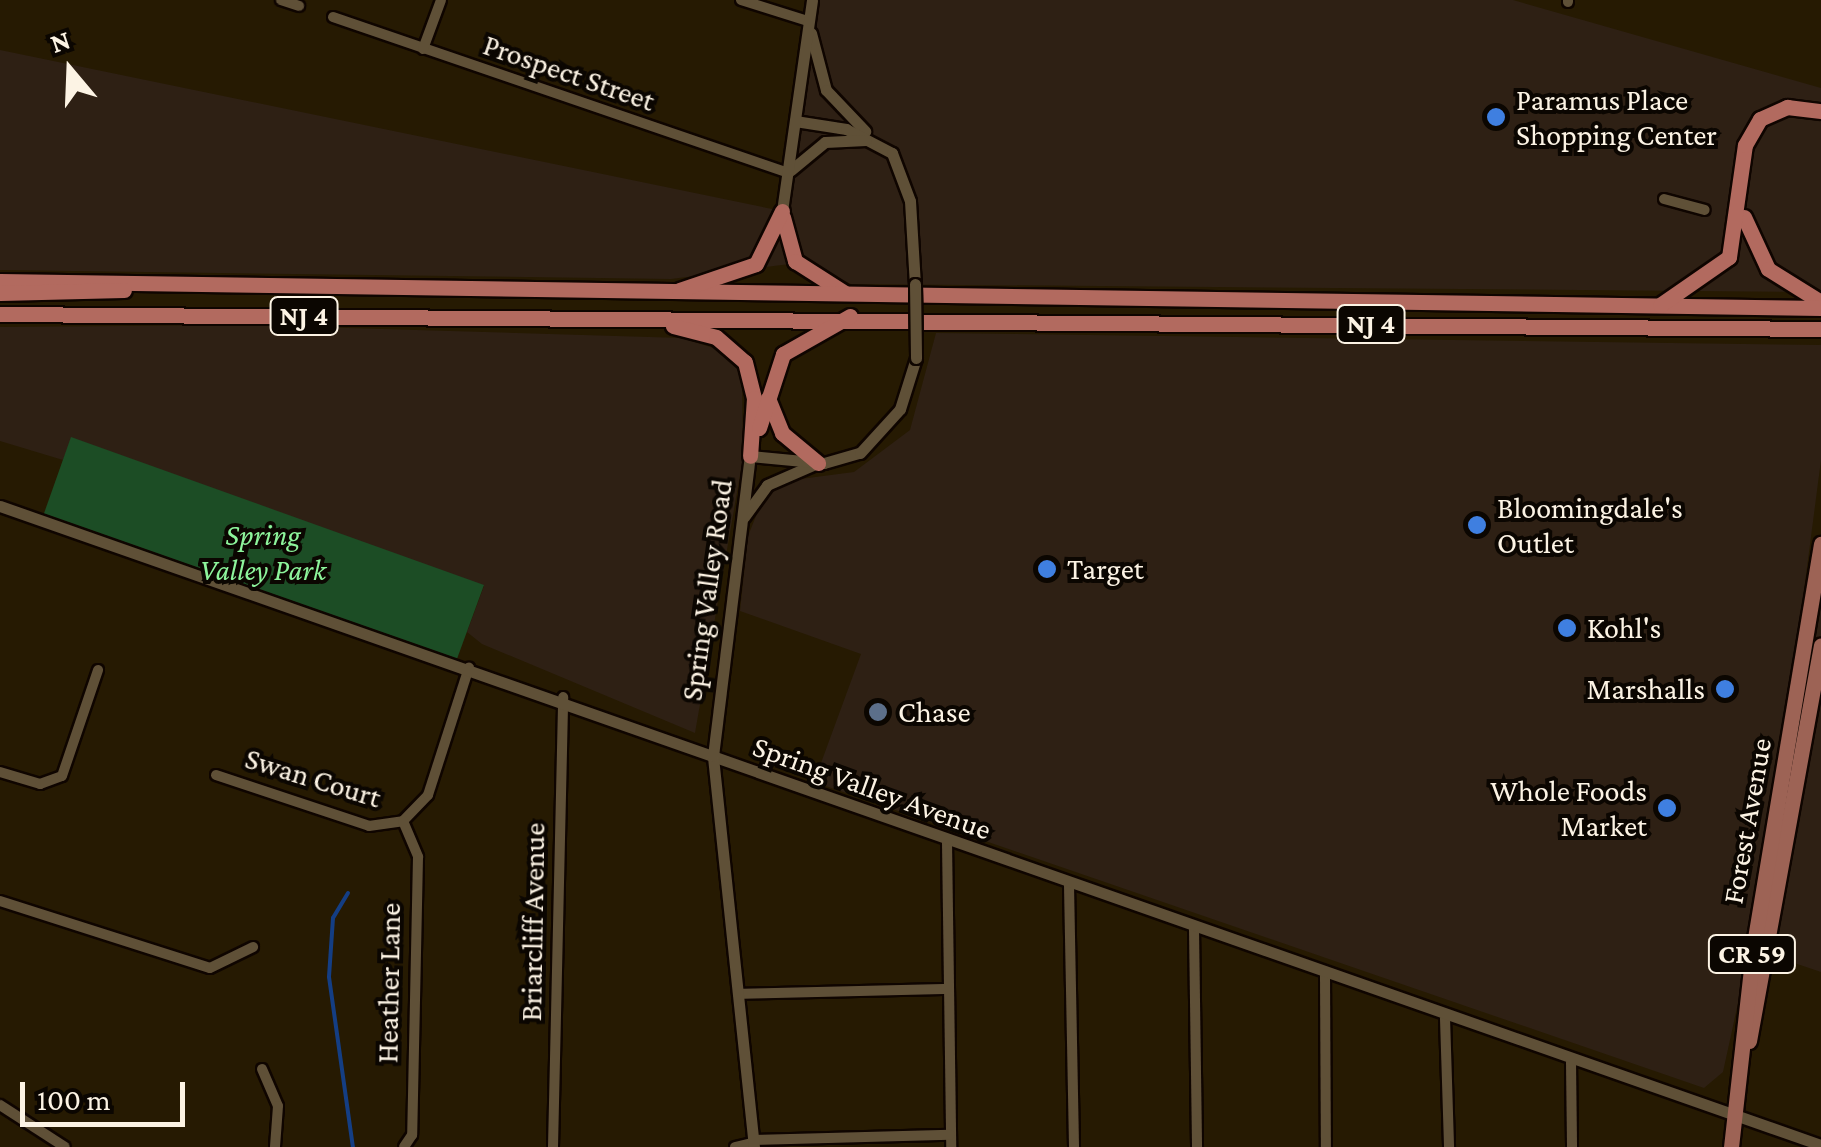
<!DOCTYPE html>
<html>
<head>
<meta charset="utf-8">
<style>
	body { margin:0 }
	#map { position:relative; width:1821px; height:1147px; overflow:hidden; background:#261a02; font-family:"Crimson Pro",serif }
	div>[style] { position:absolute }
	.commercial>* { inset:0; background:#2e2014 }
	.green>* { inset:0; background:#1c4d25 }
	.stream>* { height:4px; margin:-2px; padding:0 2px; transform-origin:2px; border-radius:2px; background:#143e84 }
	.roads { filter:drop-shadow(2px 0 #0f0500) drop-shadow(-2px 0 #0f0500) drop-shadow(0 2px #0f0500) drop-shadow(0 -2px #0f0500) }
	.minor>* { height:10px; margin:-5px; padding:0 5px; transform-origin:5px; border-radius:5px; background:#5f5037 }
	.tertiary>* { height:11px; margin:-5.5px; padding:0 5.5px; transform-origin:5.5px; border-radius:5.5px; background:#5f5037 }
	.primary>* { height:15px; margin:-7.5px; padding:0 7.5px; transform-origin:7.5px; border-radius:7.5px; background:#9d6355 }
	.trunk>* { height:15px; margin:-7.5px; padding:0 7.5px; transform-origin:7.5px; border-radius:7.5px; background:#b26a5f }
	.bridges { filter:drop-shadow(2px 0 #0f0500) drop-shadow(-2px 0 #0f0500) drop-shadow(0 2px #0f0500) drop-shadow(0 -2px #0f0500) }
	.tertiary-bridge>* { height:11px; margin:-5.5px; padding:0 5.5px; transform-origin:5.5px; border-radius:5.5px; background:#5f5037 }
	.dots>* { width:28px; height:28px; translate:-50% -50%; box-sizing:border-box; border:5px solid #0b0601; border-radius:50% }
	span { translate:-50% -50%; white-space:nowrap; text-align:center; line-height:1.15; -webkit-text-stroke:8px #0b0601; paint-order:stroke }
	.shield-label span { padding:2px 8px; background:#0b0601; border:2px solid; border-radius:8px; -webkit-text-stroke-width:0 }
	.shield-label { font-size:28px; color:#fcf3e4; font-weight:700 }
	.street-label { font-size:30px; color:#fcf3e4 }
	.poi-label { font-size:30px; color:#fcf3e4 }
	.left { translate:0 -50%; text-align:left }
	.right { translate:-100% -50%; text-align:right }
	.park-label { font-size:30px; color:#8df49b; font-style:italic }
	.north { position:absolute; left:20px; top:20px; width:100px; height:100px; -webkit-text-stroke:8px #0b0601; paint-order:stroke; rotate:341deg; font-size:28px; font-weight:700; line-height:40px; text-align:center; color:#fcf3e4 }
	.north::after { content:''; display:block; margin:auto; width:35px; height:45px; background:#fcf3e4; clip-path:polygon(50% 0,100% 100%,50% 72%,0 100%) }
	.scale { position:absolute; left:20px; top:1082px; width:165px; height:45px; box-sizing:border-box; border:5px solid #fcf3e4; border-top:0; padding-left:12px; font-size:30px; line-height:35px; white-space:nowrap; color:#fcf3e4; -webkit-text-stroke:8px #0b0601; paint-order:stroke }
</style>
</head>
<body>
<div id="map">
	<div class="commercial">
		<div style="clip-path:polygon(812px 0,1513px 0,1821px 88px,1821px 292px,851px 284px,805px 262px,671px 279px,0 270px,0 50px,782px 211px)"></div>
		<div style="clip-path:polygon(247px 325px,682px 338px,726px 352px,742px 375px,743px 458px,695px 733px,482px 644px,467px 632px,484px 586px,72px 438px,63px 460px,0 441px,0 327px)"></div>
		<div style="clip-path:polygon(936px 333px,1821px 345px,1821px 460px,1803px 598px,1821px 604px,1821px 972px,1750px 948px,1723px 1072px,1704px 1088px,814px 782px,861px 654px,740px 611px,748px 536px,762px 501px,785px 481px,854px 472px,910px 430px)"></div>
	</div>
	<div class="green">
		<div style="clip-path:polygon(71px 437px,484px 585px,454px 667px,42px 519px)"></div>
	</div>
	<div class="stream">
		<div style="left:348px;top:893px;width:29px;rotate:121deg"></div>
		<div style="left:333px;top:918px;width:59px;rotate:93.9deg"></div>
		<div style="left:329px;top:977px;width:172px;rotate:82deg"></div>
	</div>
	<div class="roads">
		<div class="minor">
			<div style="left:281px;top:0;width:19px;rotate:18deg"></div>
			<div style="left:741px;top:0;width:70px;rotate:17.4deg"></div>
			<div style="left:1568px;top:2px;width:2px;rotate:-90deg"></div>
			<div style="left:333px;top:17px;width:482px;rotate:18.9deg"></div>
			<div style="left:423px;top:49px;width:52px;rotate:-69.8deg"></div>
			<div style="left:1664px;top:199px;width:42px;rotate:15deg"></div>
			<div style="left:0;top:772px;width:42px;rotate:16.7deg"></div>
			<div style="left:40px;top:784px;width:23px;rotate:-20deg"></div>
			<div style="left:62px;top:776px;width:112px;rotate:-71.2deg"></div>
			<div style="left:216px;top:775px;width:161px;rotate:18.4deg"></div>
			<div style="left:369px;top:826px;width:34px;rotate:-8deg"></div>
			<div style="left:403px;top:821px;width:36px;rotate:-46deg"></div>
			<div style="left:428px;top:795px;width:134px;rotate:-72.2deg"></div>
			<div style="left:403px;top:821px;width:39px;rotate:67deg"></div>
			<div style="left:418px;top:857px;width:278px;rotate:91.2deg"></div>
			<div style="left:412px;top:1135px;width:14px;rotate:124deg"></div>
			<div style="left:947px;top:842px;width:305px;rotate:89.2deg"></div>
			<div style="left:1069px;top:885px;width:262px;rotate:88.9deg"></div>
			<div style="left:0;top:901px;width:220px;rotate:17.7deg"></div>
			<div style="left:210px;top:968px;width:48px;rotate:-26deg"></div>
			<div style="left:1194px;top:929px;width:218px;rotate:89.2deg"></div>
			<div style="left:1325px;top:975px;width:172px;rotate:89.7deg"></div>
			<div style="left:738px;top:994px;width:211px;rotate:-1.4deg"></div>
			<div style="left:1445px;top:1018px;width:129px;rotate:88.2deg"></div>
			<div style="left:1571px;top:1062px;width:85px;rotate:89.3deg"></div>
			<div style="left:262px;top:1069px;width:40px;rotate:66.6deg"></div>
			<div style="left:278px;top:1106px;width:41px;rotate:94.2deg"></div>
			<div style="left:0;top:1105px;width:77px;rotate:32.9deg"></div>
			<div style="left:753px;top:1140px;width:197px;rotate:-1.5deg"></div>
			<div style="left:553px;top:1147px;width:450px;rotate:-88.7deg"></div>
			<div style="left:735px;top:1147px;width:18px;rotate:-13deg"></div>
		</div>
		<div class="tertiary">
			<div style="left:811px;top:33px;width:59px;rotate:75.3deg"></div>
			<div style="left:826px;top:90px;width:57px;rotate:46.4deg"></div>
			<div style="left:795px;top:121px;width:52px;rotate:8.9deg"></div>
			<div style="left:846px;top:129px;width:52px;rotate:27.6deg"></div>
			<div style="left:892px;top:153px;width:51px;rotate:69.4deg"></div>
			<div style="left:910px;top:201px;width:83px;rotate:86.6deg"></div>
			<div style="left:791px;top:170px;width:44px;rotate:-39.5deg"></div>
			<div style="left:825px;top:142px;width:41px;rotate:-2.8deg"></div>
			<div style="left:782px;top:211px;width:213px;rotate:-81.9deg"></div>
			<div style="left:0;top:506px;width:1930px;rotate:19.34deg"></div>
			<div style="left:744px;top:517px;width:39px;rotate:-54deg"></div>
			<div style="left:767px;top:485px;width:52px;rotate:-23.6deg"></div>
			<div style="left:754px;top:1147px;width:393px;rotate:-96deg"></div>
			<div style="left:713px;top:756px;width:302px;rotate:-83deg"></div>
			<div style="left:750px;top:456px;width:74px;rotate:5.4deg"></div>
			<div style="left:824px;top:463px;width:37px;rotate:-16deg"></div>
			<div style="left:860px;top:453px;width:59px;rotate:-47.7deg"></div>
			<div style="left:900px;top:409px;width:53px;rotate:-72.6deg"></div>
		</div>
		<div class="primary">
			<div style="left:1749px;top:1041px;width:402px;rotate:-79.7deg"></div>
			<div style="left:1731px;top:1147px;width:198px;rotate:-83.6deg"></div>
			<div style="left:1753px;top:950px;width:412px;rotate:-80.5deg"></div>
		</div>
		<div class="trunk">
			<div style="left:783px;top:217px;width:46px;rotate:74.7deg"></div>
			<div style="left:795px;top:261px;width:59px;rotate:32.6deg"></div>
			<div style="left:1744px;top:217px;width:57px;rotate:65.2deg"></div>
			<div style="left:1768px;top:269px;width:62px;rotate:31.9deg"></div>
			<div style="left:0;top:281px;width:1821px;rotate:0.85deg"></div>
			<div style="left:679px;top:290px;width:81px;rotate:-18.7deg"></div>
			<div style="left:756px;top:264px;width:59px;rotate:-63.9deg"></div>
			<div style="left:0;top:293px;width:124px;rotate:-1.4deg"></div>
			<div style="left:1660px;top:305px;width:84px;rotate:-34.8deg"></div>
			<div style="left:1729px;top:257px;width:113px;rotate:-81.9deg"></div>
			<div style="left:1745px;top:145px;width:30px;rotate:-60deg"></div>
			<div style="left:1760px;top:119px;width:30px;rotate:-24deg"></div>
			<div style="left:1787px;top:107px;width:34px;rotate:7deg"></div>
			<div style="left:0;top:314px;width:1821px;rotate:0.47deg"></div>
			<div style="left:673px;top:326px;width:44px;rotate:14.3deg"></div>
			<div style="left:716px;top:337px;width:38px;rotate:41deg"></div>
			<div style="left:745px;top:362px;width:37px;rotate:76deg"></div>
			<div style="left:754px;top:398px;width:58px;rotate:93.9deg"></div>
			<div style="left:768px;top:398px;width:38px;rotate:68deg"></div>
			<div style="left:782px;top:433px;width:47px;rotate:39.8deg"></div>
			<div style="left:759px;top:428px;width:78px;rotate:-72deg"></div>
			<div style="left:783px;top:354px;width:77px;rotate:-29.6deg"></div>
		</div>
	</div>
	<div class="bridges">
		<div class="tertiary-bridge">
			<div style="left:915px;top:284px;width:74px;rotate:89.2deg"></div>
		</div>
	</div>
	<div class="dots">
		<div style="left:1496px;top:117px;background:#3f7fe0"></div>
		<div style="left:1477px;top:525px;background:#3f7fe0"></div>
		<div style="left:1047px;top:569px;background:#3f7fe0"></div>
		<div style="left:1567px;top:628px;background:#3f7fe0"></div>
		<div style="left:1725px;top:689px;background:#3f7fe0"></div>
		<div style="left:878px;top:712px;background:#5c6f8a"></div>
		<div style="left:1667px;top:808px;background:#3f7fe0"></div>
	</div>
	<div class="shield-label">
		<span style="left:304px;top:316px">NJ 4</span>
		<span style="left:1371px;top:324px">NJ 4</span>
		<span style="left:1752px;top:954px">CR 59</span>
	</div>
	<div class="street-label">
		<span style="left:569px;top:73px;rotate:19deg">Prospect Street</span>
		<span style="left:707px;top:590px;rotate:-82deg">Spring Valley Road</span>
		<span style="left:313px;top:778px;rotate:17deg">Swan Court</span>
		<span style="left:872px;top:788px;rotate:20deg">Spring Valley Avenue</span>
		<span style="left:1747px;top:821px;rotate:-80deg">Forest Avenue</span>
		<span style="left:533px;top:922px;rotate:-89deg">Briarcliff Avenue</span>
		<span style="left:389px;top:983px;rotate:-89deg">Heather Lane</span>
	</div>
	<div class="poi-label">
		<span class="left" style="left:1516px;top:117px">Paramus Place<br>Shopping Center</span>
		<span class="left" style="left:1497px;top:525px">Bloomingdale's<br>Outlet</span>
		<span class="left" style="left:1067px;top:569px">Target</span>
		<span class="left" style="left:1587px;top:628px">Kohl's</span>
		<span class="right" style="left:1705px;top:689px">Marshalls</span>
		<span class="left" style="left:898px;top:712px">Chase</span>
		<span class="right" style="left:1647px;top:808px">Whole Foods<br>Market</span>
	</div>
	<div class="park-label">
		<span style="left:263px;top:552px">Spring<br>Valley Park</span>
	</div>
	<div class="north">N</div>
	<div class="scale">100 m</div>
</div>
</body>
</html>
